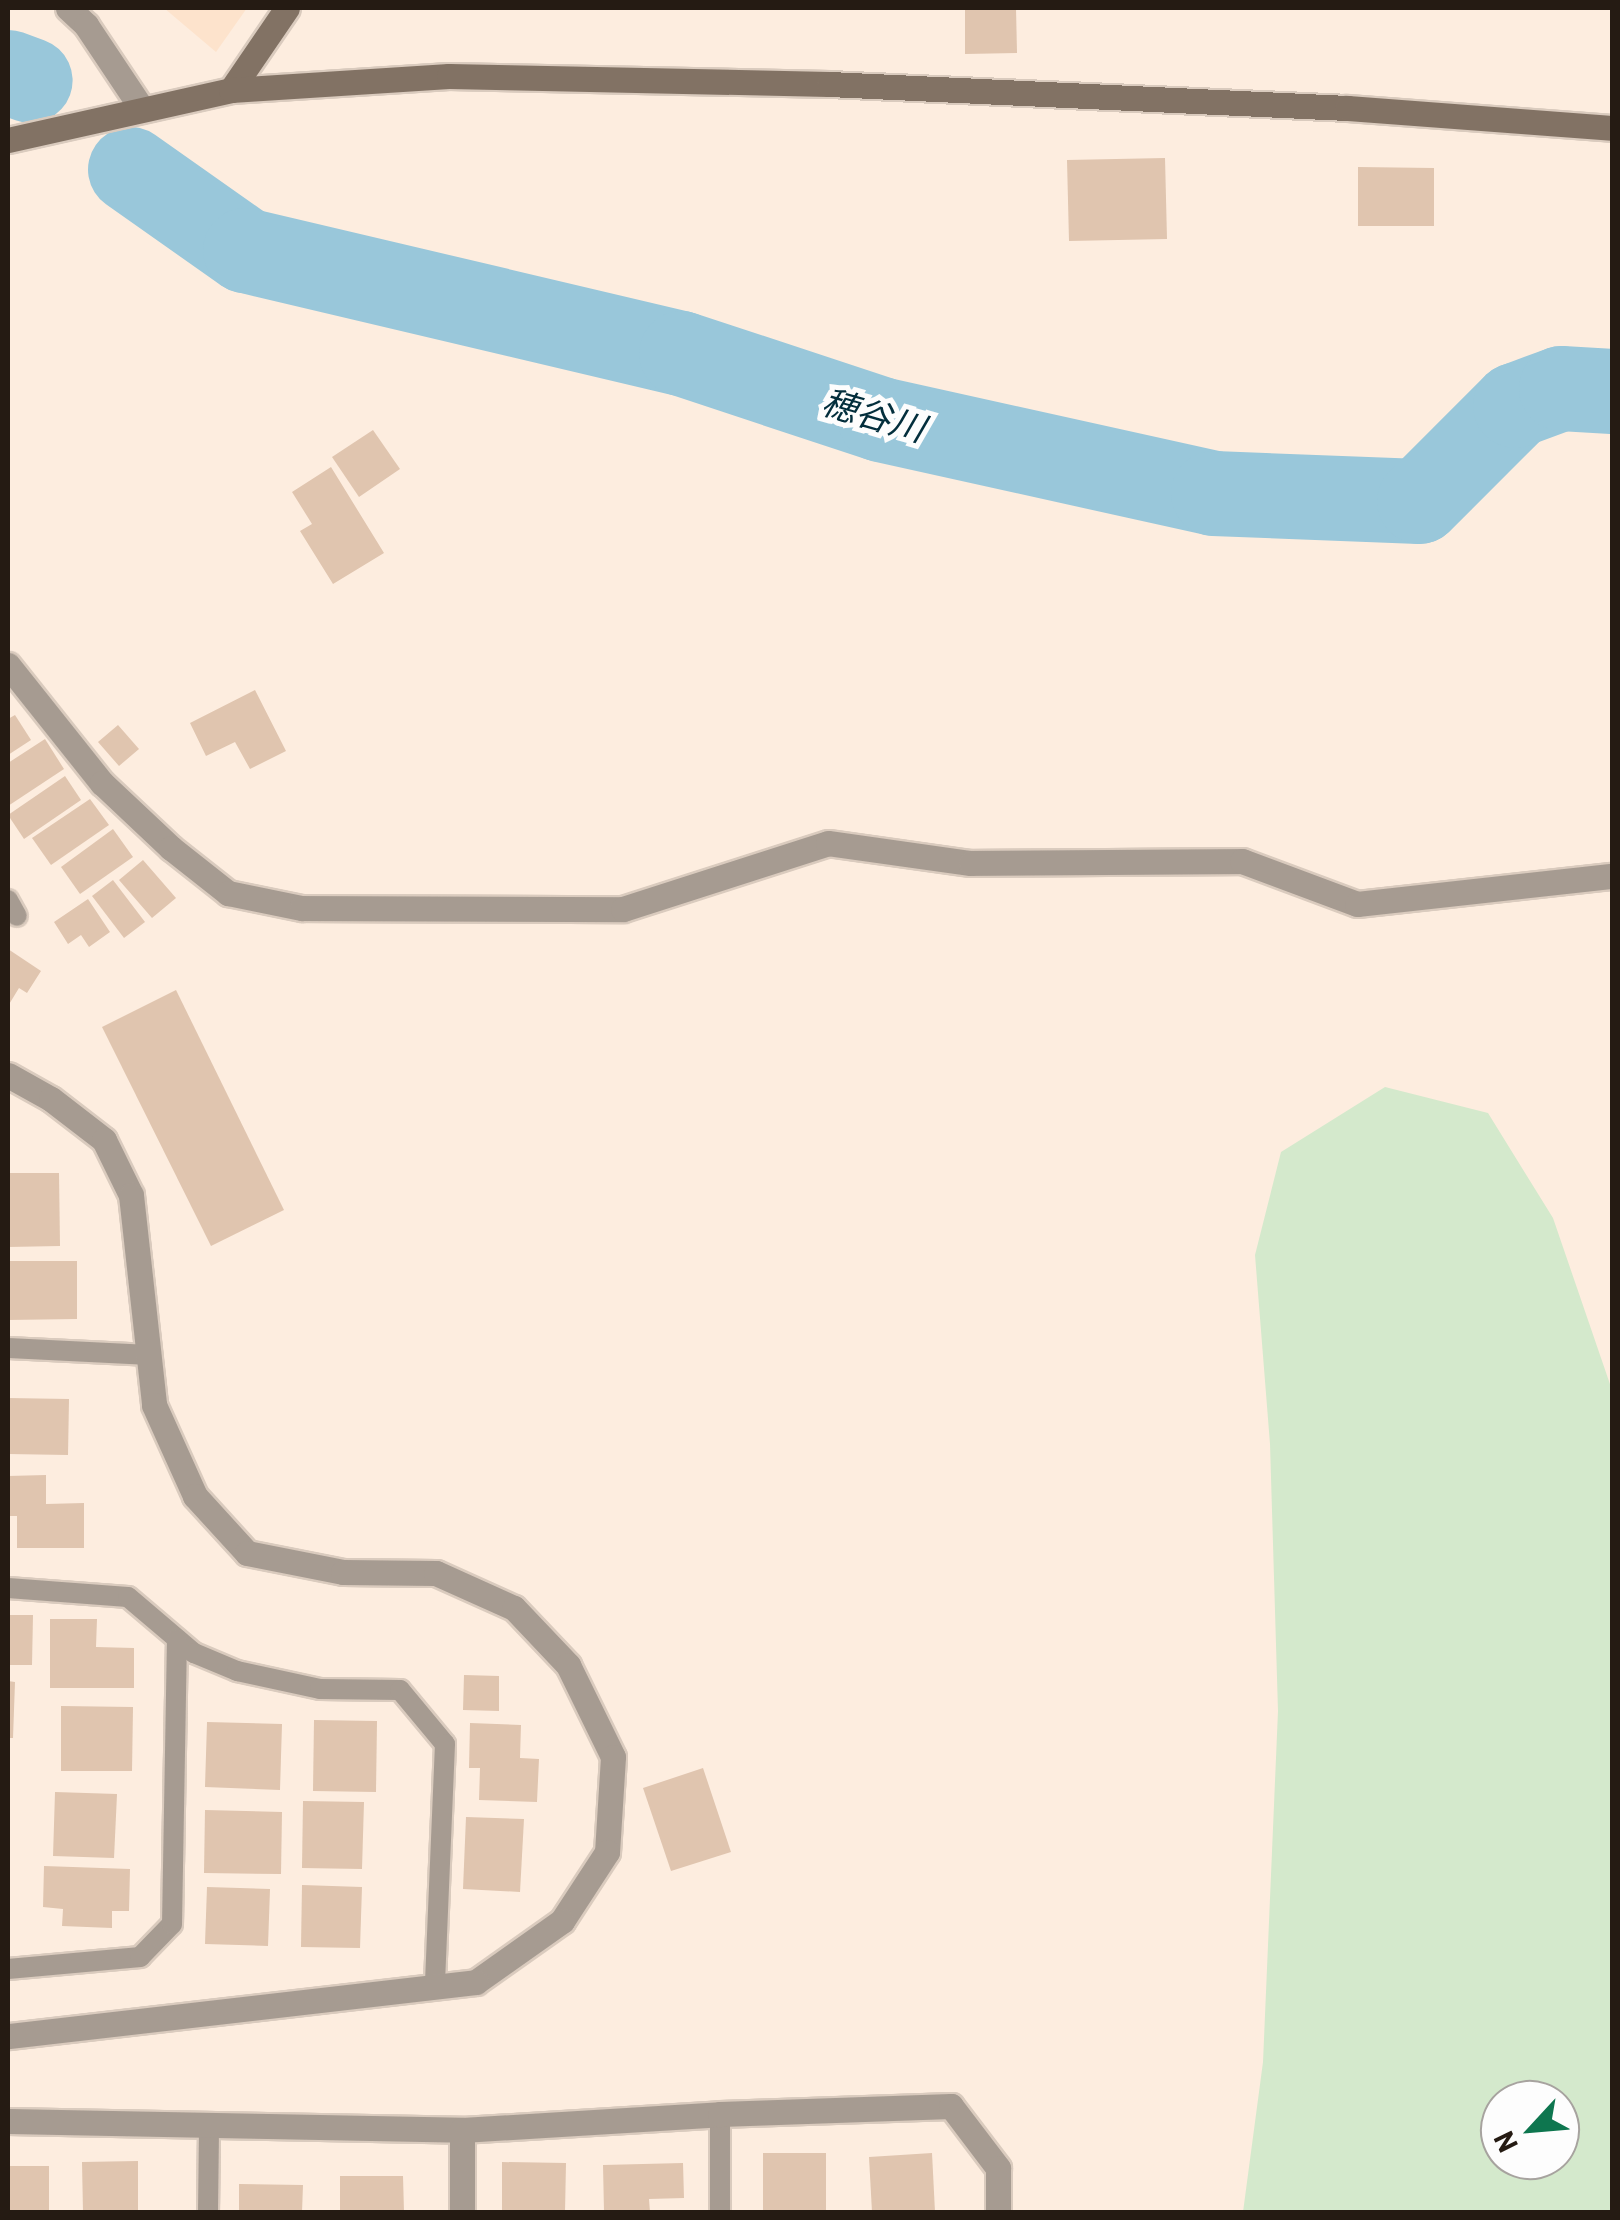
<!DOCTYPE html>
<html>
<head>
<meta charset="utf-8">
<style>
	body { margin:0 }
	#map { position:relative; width:1620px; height:2220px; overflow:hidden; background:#fdeddf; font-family:Barlow,"Noto Sans JP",sans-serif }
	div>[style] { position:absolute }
	.built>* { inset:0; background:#fde3cc }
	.green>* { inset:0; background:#d4e9cc }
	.river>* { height:85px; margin:-42.5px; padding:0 42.5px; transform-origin:42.5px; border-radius:42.5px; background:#99c7da }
	.building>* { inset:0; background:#e0c5af }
	.roads { filter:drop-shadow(2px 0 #dacbbe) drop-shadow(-2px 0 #dacbbe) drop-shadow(0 2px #dacbbe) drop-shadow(0 -2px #dacbbe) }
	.lane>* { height:20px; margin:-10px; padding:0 10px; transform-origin:10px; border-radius:10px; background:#a69b91 }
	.street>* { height:25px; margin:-12.5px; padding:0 12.5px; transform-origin:12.5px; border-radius:12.5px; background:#a69b91 }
	.secondary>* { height:25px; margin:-12.5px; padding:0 12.5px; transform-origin:12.5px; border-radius:12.5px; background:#827264 }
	span { translate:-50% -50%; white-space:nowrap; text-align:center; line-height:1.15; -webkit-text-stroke:10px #fdfdfd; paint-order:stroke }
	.water-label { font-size:35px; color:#032e3c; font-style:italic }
	.frame { position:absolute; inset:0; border:10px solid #251b13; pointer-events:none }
	.north { position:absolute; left:1480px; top:2080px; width:100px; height:100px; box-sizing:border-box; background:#fdfdfd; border:2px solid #a7a39f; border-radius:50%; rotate:244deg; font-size:28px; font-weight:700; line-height:40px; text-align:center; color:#251b13 }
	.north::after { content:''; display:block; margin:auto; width:35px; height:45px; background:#0e764f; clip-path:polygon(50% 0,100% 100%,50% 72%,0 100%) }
</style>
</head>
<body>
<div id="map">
	<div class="built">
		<div style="clip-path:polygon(164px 8px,247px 8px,216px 52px)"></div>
	</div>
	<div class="green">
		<div style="clip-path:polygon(evenodd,1385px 1087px,1488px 1113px,1553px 1218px,1612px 1390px,1612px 2212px,1243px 2212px,1263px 2062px,1278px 1711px,1270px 1444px,1255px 1255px,1281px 1152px,1385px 1087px,1500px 2100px,1560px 2100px,1560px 2160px,1500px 2160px,1500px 2100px)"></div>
	</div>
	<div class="river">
		<div style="left:8px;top:72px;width:23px;rotate:20deg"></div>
		<div style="left:130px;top:169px;width:141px;rotate:35.2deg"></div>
		<div style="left:245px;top:250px;width:448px;rotate:13.3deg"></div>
		<div style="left:681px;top:353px;width:210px;rotate:18.3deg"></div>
		<div style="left:880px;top:419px;width:341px;rotate:12.5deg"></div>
		<div style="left:1213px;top:493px;width:206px;rotate:2.2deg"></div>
		<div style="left:1419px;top:501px;width:136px;rotate:-45deg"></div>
		<div style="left:1515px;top:405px;width:49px;rotate:-20.3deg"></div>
		<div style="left:1561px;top:388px;width:51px;rotate:3.4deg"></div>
	</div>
	<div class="building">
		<div style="clip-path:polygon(965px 8px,1016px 8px,1017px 53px,965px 54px)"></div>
		<div style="clip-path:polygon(1165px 158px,1167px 239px,1069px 241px,1067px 160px)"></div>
		<div style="clip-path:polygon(1358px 167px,1434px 168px,1434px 226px,1358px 226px)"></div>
		<div style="clip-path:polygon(373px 430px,400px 469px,359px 497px,332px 457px)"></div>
		<div style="clip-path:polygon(331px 467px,384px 553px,333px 584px,300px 531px,312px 524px,292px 492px)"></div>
		<div style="clip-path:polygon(255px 690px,286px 751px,250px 769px,235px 742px,206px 756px,190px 723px)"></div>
		<div style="clip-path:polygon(15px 715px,31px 740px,8px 755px,8px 719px)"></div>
		<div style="clip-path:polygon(118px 725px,139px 749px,119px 766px,98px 742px)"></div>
		<div style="clip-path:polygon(45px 739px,64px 769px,8px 806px,8px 763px)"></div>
		<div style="clip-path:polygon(65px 776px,81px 800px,24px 839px,8px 815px)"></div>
		<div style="clip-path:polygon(90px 799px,109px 825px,51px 865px,32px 838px)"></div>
		<div style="clip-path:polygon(113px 829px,133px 857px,80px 894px,61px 867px)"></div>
		<div style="clip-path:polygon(143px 860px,176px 898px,152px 918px,119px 880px)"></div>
		<div style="clip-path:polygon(113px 880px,145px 922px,124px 938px,92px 896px)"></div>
		<div style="clip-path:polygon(88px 899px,110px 932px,89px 947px,81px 935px,68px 944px,54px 922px)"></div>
		<div style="clip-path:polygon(8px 949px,41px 971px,27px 993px,19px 988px,8px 1006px)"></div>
		<div style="clip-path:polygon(176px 990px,284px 1210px,211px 1246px,102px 1027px)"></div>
		<div style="clip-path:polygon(8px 1173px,59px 1173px,60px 1246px,8px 1247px)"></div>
		<div style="clip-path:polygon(8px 1261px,77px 1261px,77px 1319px,8px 1320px)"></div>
		<div style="clip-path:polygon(8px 1398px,69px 1399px,68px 1455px,8px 1454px)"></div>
		<div style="clip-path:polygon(46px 1475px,46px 1504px,84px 1503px,84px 1548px,17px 1548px,17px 1516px,8px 1516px,8px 1476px)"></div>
		<div style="clip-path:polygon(8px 1615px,33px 1615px,32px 1665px,8px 1665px)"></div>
		<div style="clip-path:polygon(50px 1619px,97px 1619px,96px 1647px,134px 1648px,134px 1688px,50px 1688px)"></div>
		<div style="clip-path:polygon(464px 1675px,499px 1676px,499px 1711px,463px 1710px)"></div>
		<div style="clip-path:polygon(8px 1681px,15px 1682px,13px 1738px,8px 1738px)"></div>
		<div style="clip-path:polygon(61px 1706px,133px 1707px,132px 1771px,61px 1771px)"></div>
		<div style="clip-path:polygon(314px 1720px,377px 1721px,376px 1792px,313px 1791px)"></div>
		<div style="clip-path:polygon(207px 1722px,282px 1724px,280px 1790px,205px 1787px)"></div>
		<div style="clip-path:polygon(470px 1723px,521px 1725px,520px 1758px,539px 1759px,537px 1802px,479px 1800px,480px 1768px,469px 1768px)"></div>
		<div style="clip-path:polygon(703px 1768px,731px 1852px,671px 1871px,643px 1788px)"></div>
		<div style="clip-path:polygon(55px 1792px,117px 1794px,114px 1858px,53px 1856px)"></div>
		<div style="clip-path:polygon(303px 1801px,364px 1802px,362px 1869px,302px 1868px)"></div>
		<div style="clip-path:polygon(205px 1810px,282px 1812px,281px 1874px,204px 1873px)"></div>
		<div style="clip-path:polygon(466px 1817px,524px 1819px,520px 1892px,463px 1889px)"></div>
		<div style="clip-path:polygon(44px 1866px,130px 1869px,129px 1911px,112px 1911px,112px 1928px,62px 1926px,63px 1909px,43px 1907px)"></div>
		<div style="clip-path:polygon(302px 1885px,362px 1887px,360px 1948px,301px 1947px)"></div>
		<div style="clip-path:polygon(207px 1887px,270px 1889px,268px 1946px,205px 1944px)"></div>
		<div style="clip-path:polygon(763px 2153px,826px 2153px,826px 2212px,763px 2212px)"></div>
		<div style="clip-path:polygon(932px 2153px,935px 2212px,872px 2212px,869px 2157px)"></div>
		<div style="clip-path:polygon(138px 2161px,138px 2212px,83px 2212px,82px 2162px)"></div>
		<div style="clip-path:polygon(502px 2162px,566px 2163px,565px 2212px,502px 2212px)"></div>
		<div style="clip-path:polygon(683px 2163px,684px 2198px,649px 2199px,650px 2212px,604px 2212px,603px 2165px)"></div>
		<div style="clip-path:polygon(9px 2166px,49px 2166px,49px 2212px,8px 2212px)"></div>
		<div style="clip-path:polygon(340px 2176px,403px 2176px,404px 2212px,340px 2212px)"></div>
		<div style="clip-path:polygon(239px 2184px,303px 2185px,302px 2212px,239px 2212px)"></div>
	</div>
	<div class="roads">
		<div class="lane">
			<div style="left:8px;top:900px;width:18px;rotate:61deg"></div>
			<div style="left:8px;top:1348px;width:142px;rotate:2.8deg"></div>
			<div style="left:8px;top:1588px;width:120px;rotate:4.3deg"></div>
			<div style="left:128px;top:1597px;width:87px;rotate:40.3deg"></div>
			<div style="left:194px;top:1653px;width:47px;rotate:22.7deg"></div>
			<div style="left:237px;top:1671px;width:85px;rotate:12.2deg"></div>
			<div style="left:320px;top:1689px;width:80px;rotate:0.7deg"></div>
			<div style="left:400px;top:1690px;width:70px;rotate:50.2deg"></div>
			<div style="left:445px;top:1744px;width:242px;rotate:92.4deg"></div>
			<div style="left:8px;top:1969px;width:133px;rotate:-5.2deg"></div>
			<div style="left:140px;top:1957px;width:46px;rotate:-45.9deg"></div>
			<div style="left:172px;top:1924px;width:285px;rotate:-89deg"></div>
			<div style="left:720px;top:2114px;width:98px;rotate:90deg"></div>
			<div style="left:208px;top:2212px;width:87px;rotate:-89.3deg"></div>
		</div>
		<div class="street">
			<div style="left:68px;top:8px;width:25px;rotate:43deg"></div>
			<div style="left:86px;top:25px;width:101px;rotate:56.3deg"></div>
			<div style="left:8px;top:665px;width:151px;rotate:51.5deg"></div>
			<div style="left:102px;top:783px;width:95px;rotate:43.3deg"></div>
			<div style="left:171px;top:848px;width:73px;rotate:38.3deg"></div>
			<div style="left:228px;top:893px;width:76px;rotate:11.5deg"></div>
			<div style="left:302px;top:908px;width:321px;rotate:0.2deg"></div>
			<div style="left:623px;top:909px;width:215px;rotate:-17.8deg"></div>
			<div style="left:828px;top:843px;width:144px;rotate:8deg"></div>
			<div style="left:971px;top:863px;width:271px;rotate:-0.4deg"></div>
			<div style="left:1242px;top:861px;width:123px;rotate:20.5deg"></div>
			<div style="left:1357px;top:904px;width:257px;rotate:-6.3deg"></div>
			<div style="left:8px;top:1075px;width:49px;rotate:29.2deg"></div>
			<div style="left:51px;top:1099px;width:67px;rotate:37.7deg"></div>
			<div style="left:104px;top:1140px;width:61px;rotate:63.9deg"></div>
			<div style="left:131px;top:1195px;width:211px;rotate:83.7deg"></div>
			<div style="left:154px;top:1405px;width:100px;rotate:65.7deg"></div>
			<div style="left:195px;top:1496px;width:77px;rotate:47.6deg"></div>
			<div style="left:247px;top:1553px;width:98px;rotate:11.2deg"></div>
			<div style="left:343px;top:1572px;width:93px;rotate:0.6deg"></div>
			<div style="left:436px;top:1573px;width:85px;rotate:24.2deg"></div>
			<div style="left:514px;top:1608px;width:79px;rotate:46.5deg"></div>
			<div style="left:568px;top:1665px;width:102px;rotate:63.9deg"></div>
			<div style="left:613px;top:1757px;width:95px;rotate:93.6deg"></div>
			<div style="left:607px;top:1852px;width:82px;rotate:123.1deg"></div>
			<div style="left:562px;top:1921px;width:105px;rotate:144.7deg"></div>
			<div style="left:476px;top:1982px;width:471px;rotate:173.4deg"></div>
			<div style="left:8px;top:2121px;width:454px;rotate:1.1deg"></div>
			<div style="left:462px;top:2130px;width:258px;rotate:-3.5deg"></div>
			<div style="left:720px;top:2114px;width:231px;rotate:-2deg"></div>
			<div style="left:951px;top:2106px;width:78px;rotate:52.8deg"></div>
			<div style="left:998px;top:2168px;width:44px;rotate:90deg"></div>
			<div style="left:462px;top:2212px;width:82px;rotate:-90deg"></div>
		</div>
		<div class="secondary">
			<div style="left:231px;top:90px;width:99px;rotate:-55.7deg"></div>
			<div style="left:8px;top:140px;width:229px;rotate:-12.6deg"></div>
			<div style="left:231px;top:90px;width:218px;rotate:-3.7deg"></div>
			<div style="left:449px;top:76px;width:380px;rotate:1.2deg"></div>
			<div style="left:829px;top:84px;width:519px;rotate:2.65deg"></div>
			<div style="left:1347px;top:108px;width:266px;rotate:4.3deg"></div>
		</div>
	</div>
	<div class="water-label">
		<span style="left:874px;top:414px;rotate:16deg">穂谷川</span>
	</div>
	<div class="frame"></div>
	<div class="north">N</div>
</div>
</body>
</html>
